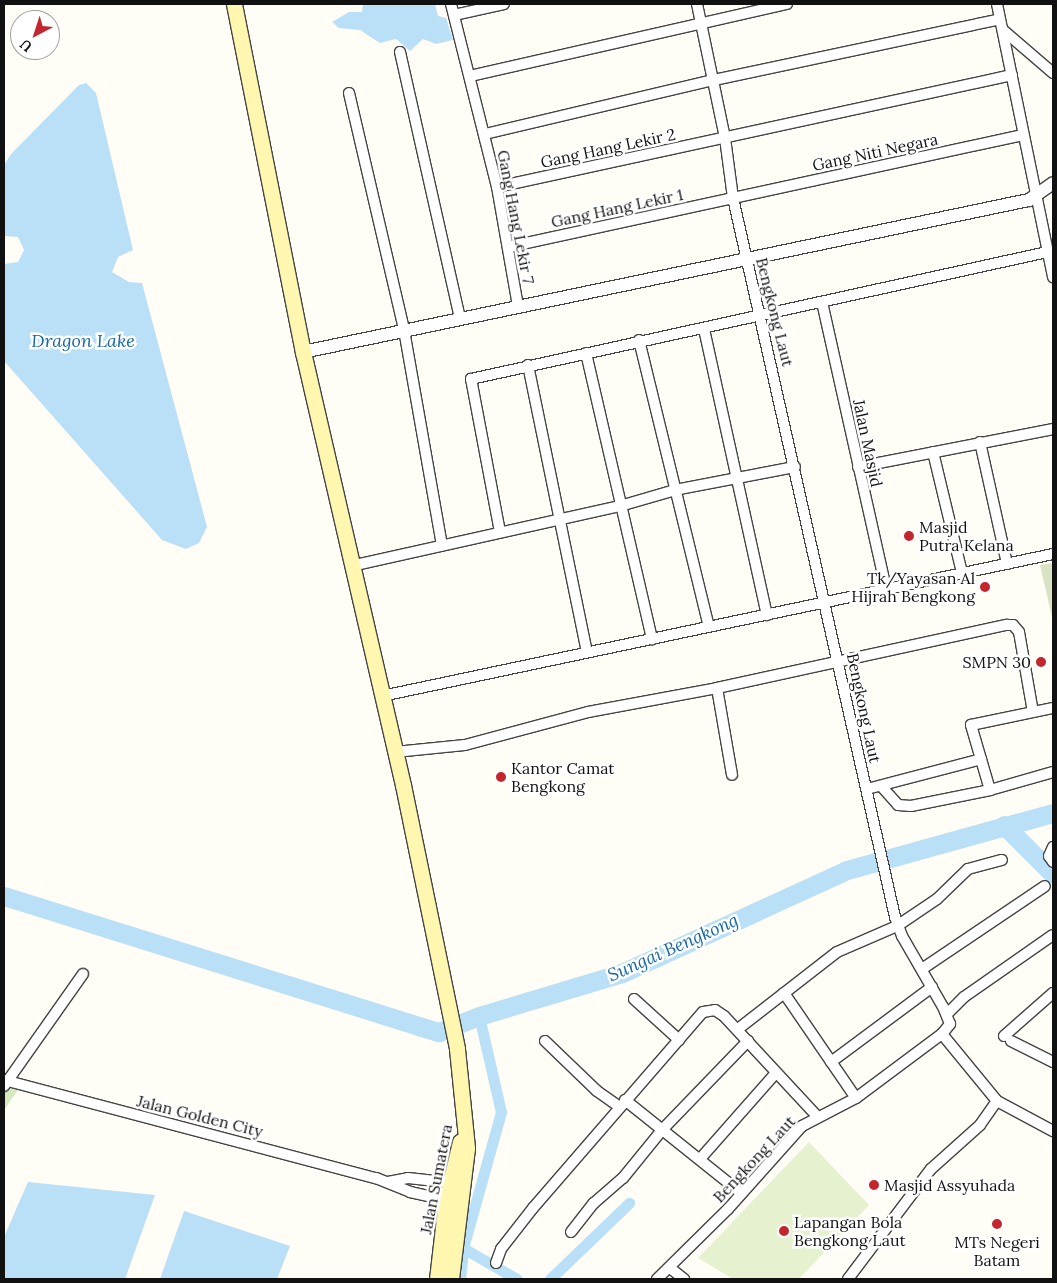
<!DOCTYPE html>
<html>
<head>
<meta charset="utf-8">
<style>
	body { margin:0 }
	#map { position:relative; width:1057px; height:1283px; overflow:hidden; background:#fffdf5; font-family:Lora,serif }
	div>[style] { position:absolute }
	.green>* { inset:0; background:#d5ebbd }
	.cemetery>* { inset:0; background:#d9e3c4 }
	.pitch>* { inset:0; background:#e6f2cf }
	.water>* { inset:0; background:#b9e0f7 }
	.canal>* { height:11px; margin:-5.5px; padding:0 5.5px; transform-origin:5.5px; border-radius:5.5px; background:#b9e0f7 }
	.river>* { height:19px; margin:-9.5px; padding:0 9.5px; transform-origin:9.5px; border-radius:9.5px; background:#b9e0f7 }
	.roads { filter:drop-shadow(1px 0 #444) drop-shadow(-1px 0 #444) drop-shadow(0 1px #444) drop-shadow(0 -1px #444) }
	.minor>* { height:10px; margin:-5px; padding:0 5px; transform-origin:5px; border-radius:5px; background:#fff }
	.tertiary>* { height:12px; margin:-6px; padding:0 6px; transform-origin:6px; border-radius:6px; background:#fff }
	.secondary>* { height:15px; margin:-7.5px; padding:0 7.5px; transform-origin:7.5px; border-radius:7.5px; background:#fff6b0 }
	.dots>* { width:14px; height:14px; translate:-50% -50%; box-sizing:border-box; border:2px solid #fff; border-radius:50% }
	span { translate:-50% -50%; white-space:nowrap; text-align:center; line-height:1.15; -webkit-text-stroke:5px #fff; paint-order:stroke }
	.street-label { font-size:16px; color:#111 }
	.poi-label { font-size:16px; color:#111 }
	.left { translate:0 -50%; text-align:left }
	.right { translate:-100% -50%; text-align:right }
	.water-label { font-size:18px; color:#1768a6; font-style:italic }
	.frame { position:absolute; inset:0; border:5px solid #111; pointer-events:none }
	.north { position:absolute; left:10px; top:10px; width:50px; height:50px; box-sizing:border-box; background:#fff; border:1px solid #a0a0a0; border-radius:50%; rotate:220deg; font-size:14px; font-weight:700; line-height:20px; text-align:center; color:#111 }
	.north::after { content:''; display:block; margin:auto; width:18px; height:22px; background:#c4262e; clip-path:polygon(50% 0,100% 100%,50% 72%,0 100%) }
</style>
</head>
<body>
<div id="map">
	<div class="green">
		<div style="clip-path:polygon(4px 1083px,20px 1087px,4px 1110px)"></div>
	</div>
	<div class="cemetery">
		<div style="clip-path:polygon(1053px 563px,1053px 617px,1052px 617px,1040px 565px)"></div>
	</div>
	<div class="pitch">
		<div style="clip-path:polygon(809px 1142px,869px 1205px,799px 1279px,733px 1279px,698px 1258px)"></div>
	</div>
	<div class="water">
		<div style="clip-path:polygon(363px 4px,435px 4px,438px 16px,446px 18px,453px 40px,436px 44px,423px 39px,410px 51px,396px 39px,380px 43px,360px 30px,339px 28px,332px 22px,349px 12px,362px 12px)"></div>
		<div style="clip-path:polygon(86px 83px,96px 93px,133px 250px,118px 257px,112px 272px,129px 282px,142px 283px,207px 527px,199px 543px,186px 549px,162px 540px,4px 361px,4px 264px,18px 262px,24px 250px,18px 237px,4px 236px,4px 165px,11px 154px,79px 85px)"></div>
		<div style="clip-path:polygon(28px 1182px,155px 1195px,125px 1279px,4px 1279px,4px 1237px)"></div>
		<div style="clip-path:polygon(184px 1211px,290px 1246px,277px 1279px,160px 1279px)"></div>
	</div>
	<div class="canal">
		<div style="left:479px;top:1016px;width:98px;rotate:77.1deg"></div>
		<div style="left:501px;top:1112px;width:141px;rotate:105.6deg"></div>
		<div style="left:463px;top:1248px;width:62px;rotate:29.9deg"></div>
		<div style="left:460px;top:1279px;width:31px;rotate:-84deg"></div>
		<div style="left:550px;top:1279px;width:110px;rotate:-43.9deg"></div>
	</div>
	<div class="river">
		<div style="left:1004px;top:825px;width:69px;rotate:45deg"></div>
		<div style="left:4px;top:896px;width:456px;rotate:17.4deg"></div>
		<div style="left:439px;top:1032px;width:43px;rotate:-21.8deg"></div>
		<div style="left:479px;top:1016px;width:149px;rotate:-16.7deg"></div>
		<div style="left:622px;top:973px;width:247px;rotate:-24.6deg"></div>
		<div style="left:847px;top:870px;width:214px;rotate:-15.5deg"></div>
	</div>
	<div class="roads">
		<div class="minor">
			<div style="left:451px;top:4px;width:189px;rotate:75.9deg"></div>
			<div style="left:497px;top:187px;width:121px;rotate:80deg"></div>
			<div style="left:997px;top:4px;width:279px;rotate:78.4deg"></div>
			<div style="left:454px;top:15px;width:51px;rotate:-12.4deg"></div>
			<div style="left:1003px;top:30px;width:66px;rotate:40.7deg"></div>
			<div style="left:400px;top:52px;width:274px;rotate:77.3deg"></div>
			<div style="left:470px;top:76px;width:325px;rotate:-12.8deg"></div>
			<div style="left:349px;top:93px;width:243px;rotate:76.9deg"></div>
			<div style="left:404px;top:330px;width:219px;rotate:80deg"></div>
			<div style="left:485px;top:134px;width:235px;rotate:-13.3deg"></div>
			<div style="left:714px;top:80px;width:292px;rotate:-12deg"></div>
			<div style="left:497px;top:187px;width:527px;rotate:-12.27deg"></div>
			<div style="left:508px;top:247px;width:527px;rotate:-12.27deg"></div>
			<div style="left:822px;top:302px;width:294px;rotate:77.4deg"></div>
			<div style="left:704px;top:329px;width:293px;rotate:77.6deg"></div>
			<div style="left:639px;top:340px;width:295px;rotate:76.3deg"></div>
			<div style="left:586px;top:353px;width:294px;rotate:77deg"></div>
			<div style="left:528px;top:365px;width:293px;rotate:78.4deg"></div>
			<div style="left:980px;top:442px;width:125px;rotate:77.5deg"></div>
			<div style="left:933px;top:452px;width:124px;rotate:76.5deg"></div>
			<div style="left:858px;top:467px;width:199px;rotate:-11deg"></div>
			<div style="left:500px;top:532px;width:156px;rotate:-100.7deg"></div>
			<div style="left:471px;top:379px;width:590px;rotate:-12.43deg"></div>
			<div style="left:351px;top:566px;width:276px;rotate:-12.6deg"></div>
			<div style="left:620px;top:506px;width:57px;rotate:-16.2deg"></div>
			<div style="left:675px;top:490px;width:122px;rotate:-10.9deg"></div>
			<div style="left:717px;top:688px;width:88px;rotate:80.2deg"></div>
			<div style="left:382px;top:696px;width:686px;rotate:-11.95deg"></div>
			<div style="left:395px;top:752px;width:70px;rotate:-5.7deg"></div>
			<div style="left:465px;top:745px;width:127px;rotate:-15deg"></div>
			<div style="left:588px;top:712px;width:131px;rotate:-10.5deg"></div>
			<div style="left:717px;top:688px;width:297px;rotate:-12.3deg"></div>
			<div style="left:1007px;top:625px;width:6px"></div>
			<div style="left:1013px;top:625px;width:9px;rotate:49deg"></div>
			<div style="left:1019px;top:632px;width:81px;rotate:80.1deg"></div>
			<div style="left:882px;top:787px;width:24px;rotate:48deg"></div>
			<div style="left:898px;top:805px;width:13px;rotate:4deg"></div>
			<div style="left:911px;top:806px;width:81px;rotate:-11.4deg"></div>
			<div style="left:990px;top:790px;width:66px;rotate:-15.9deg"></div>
			<div style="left:867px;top:789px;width:118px;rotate:-14.7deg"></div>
			<div style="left:990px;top:790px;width:68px;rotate:-106.3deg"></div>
			<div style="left:971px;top:725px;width:84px;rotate:-11.7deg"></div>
			<div style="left:1053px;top:847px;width:10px;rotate:114deg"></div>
			<div style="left:1049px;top:856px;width:7px;rotate:56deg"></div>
			<div style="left:922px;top:969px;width:148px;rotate:-34deg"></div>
			<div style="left:784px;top:993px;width:127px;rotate:55.6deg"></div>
			<div style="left:634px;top:999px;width:61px;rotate:42.3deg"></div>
			<div style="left:947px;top:1014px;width:24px;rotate:-45deg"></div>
			<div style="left:964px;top:997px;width:108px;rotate:-34.9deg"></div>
			<div style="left:738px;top:1029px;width:125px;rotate:-37.9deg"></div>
			<div style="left:837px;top:952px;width:65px;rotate:-23.4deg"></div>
			<div style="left:897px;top:926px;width:48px;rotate:-34deg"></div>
			<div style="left:937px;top:899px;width:43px;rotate:-44.1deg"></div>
			<div style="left:968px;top:869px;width:35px;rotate:-15deg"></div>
			<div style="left:942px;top:1034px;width:87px;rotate:50.6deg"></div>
			<div style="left:997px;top:1101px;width:64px;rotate:28.2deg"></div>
			<div style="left:1004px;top:1036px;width:65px;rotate:-41.3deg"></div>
			<div style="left:545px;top:1041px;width:72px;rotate:43.9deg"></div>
			<div style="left:597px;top:1091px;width:28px;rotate:35deg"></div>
			<div style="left:1011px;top:1041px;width:47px;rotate:26.6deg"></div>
			<div style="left:831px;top:1062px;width:126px;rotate:-36.6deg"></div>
			<div style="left:4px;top:1080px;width:385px;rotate:14.8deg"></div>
			<div style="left:376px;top:1178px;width:37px;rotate:22deg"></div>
			<div style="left:410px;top:1192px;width:42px;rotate:12.4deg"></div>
			<div style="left:4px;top:1086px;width:137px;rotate:-54.8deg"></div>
			<div style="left:625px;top:1100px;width:149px;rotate:38.7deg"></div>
			<div style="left:700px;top:1159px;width:113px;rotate:-48.6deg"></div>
			<div style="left:388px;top:1182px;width:20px;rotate:-11deg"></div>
			<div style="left:408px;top:1178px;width:46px;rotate:6.2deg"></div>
			<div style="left:571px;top:1232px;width:37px;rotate:-52deg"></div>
			<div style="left:594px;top:1203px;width:38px;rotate:-41deg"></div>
			<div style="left:623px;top:1178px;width:62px;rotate:-50.9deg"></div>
			<div style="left:662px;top:1130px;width:124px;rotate:-46deg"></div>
			<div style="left:496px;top:1263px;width:15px;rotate:-70deg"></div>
			<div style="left:501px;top:1249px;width:52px;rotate:-52deg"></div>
			<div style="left:533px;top:1208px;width:259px;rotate:-49.1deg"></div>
			<div style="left:703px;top:1012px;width:12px;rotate:-9deg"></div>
			<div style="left:715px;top:1010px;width:11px;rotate:34deg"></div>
			<div style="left:724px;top:1016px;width:138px;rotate:47.1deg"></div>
			<div style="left:670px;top:1268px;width:18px;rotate:38deg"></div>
			<div style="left:657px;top:1279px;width:100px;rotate:-44.6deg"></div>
			<div style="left:728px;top:1209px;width:111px;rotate:-48.3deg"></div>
			<div style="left:802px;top:1126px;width:61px;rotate:-27.4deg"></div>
			<div style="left:856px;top:1098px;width:107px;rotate:-36.7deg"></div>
			<div style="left:942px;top:1034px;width:13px;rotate:-51deg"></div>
			<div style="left:950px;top:1024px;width:18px;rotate:-112deg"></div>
			<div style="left:943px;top:1007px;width:82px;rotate:-120deg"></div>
			<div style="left:902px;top:936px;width:20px;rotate:-110deg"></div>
			<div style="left:895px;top:917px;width:737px;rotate:-102.7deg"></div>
			<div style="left:733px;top:198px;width:61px;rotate:-97.6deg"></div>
			<div style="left:725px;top:138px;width:137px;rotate:-101.8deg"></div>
			<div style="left:848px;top:1279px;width:138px;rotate:-53deg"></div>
			<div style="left:931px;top:1169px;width:66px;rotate:-41.9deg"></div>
			<div style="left:980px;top:1125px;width:29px;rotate:-55deg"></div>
		</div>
		<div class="tertiary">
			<div style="left:303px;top:352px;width:742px;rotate:-11.83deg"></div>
			<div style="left:1029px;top:200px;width:29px;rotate:-35deg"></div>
		</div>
		<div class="secondary">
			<div style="left:234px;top:4px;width:355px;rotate:78.8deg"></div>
			<div style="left:303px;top:352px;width:444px;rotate:77deg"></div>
			<div style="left:403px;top:785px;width:269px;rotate:78.4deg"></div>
			<div style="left:457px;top:1049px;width:100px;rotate:84.2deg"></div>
			<div style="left:467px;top:1148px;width:132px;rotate:97deg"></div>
			<div style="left:437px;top:1279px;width:79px;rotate:-83.4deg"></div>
			<div style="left:446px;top:1201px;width:61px;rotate:-76.7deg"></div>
		</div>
	</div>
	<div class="dots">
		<div style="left:909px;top:536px;background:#c4262e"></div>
		<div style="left:985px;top:587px;background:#c4262e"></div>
		<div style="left:1041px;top:662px;background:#c4262e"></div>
		<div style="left:501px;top:777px;background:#c4262e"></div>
		<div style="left:874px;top:1185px;background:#c4262e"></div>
		<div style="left:997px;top:1224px;background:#c4262e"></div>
		<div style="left:784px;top:1231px;background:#c4262e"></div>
	</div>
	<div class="street-label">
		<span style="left:608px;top:148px;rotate:-12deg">Gang Hang Lekir 2</span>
		<span style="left:875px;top:152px;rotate:-12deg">Gang Niti Negara</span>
		<span style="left:617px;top:208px;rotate:-12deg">Gang Hang Lekir 1</span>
		<span style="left:516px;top:217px;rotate:79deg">Gang Hang Lekir 7</span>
		<span style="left:775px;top:312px;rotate:76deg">Bengkong Laut</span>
		<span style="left:868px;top:443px;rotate:78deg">Jalan Masjid</span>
		<span style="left:864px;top:708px;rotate:78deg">Bengkong Laut</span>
		<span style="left:200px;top:1116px;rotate:14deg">Jalan Golden City</span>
		<span style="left:754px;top:1159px;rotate:-47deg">Bengkong Laut</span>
		<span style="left:436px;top:1179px;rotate:-79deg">Jalan Sumatera</span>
	</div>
	<div class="poi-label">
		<span class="left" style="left:919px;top:536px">Masjid<br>Putra Kelana</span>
		<span class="right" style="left:975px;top:587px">Tk/Yayasan Al<br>Hijrah Bengkong</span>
		<span class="right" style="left:1031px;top:662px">SMPN 30</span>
		<span class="left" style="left:511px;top:777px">Kantor Camat<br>Bengkong</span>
		<span class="left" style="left:884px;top:1185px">Masjid Assyuhada</span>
		<span class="left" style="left:794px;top:1231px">Lapangan Bola<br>Bengkong Laut</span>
		<span style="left:997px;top:1251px">MTs Negeri<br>Batam</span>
	</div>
	<div class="water-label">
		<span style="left:83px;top:341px">Dragon Lake</span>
		<span style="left:673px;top:948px;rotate:-24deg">Sungai Bengkong</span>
	</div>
	<div class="frame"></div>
	<div class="north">U</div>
</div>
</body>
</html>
